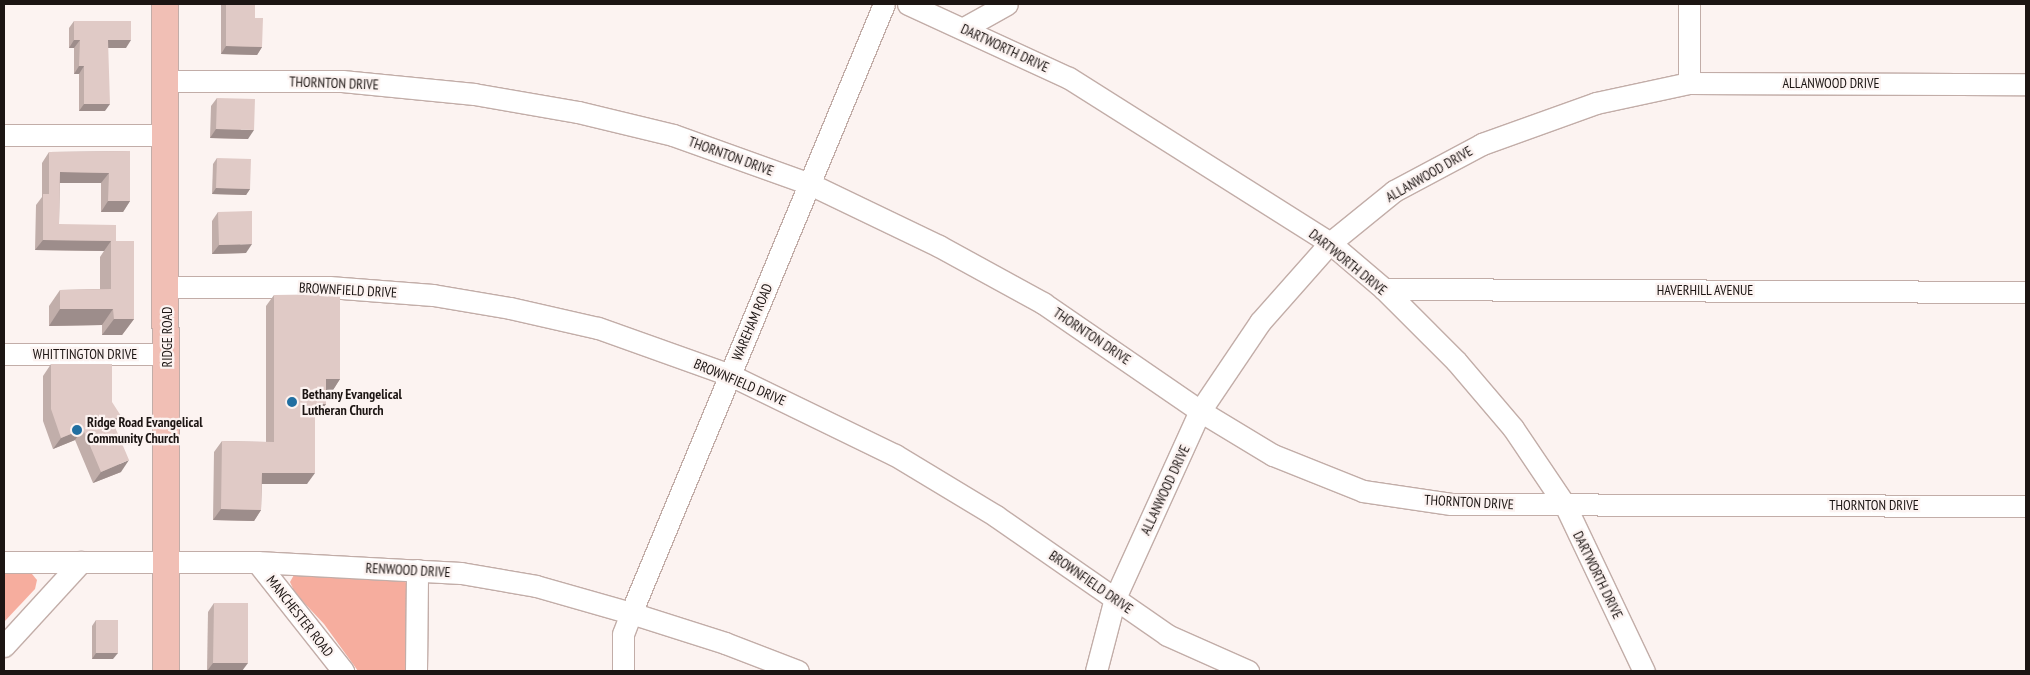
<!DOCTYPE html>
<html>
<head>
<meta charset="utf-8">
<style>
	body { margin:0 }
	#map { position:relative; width:2030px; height:675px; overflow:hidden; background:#fcf3f1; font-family:"PT Sans Narrow",sans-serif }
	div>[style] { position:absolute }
	.green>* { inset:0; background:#f6ad9e }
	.roads { filter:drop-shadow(1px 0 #c2ada8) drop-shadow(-1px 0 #c2ada8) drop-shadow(0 1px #c2ada8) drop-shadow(0 -1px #c2ada8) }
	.minor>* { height:21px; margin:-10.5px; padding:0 10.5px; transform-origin:10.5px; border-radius:10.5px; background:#fff }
	.major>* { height:26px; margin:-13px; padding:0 13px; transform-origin:13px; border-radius:13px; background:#f1bfb5 }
	.wall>* { inset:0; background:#c1aeaa }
	.shaded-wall>* { inset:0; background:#9d8d8b }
	.building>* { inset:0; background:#e0cac6 }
	.dots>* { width:14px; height:14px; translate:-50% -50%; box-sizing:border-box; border:2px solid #fcf3f1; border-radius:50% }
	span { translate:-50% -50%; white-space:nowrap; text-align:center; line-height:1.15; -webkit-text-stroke:4.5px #fcf3f1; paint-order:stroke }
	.street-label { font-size:14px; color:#1c1513 }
	.poi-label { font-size:14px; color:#1c1513; font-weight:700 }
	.left { translate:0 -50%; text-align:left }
	.frame { position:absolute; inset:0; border:5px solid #1c1513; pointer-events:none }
</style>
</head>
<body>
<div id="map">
	<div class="green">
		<div style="clip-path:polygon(4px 571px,32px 574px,37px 580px,35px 589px,4px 622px)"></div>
		<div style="clip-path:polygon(295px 573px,403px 577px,409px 589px,408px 671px,358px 671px,324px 624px,295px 593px,290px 582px)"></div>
	</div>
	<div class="roads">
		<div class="minor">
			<div style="left:908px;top:4px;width:177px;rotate:24.7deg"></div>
			<div style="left:1069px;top:78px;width:309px;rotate:32.3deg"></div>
			<div style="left:1330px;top:243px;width:71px;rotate:40.4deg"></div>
			<div style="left:1384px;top:289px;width:102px;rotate:45deg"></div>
			<div style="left:1456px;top:361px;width:88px;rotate:49.6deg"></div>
			<div style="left:1513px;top:428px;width:93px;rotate:56deg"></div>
			<div style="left:1565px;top:505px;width:184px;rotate:64.6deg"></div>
			<div style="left:1689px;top:4px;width:79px;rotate:90deg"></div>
			<div style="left:964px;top:28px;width:49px;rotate:-29.2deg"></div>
			<div style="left:167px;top:81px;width:175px"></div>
			<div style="left:342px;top:81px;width:133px;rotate:5.6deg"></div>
			<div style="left:474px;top:94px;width:106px;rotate:9.8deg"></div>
			<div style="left:578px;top:112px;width:98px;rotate:13.6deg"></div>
			<div style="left:673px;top:135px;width:145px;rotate:19.7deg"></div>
			<div style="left:810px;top:184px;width:143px;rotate:25.7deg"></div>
			<div style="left:939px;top:246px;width:119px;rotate:28.7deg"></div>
			<div style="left:1043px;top:303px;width:191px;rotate:34.5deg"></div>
			<div style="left:1200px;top:411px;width:85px;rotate:31.1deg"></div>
			<div style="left:1273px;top:455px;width:97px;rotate:21.8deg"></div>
			<div style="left:1363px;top:491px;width:89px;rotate:8.4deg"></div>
			<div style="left:1451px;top:504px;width:575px;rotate:0.2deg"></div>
			<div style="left:4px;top:135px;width:162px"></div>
			<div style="left:167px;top:287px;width:162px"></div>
			<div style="left:329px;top:287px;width:104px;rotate:4.4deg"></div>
			<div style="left:433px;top:295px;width:78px;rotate:9.6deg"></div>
			<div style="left:510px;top:308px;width:90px;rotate:12.8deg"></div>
			<div style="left:598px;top:328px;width:140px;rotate:19.6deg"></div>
			<div style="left:730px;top:375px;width:183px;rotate:25.9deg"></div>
			<div style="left:895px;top:455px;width:118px;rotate:31.1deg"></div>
			<div style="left:996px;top:516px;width:208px;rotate:34.8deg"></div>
			<div style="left:1167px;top:635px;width:89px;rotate:24deg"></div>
			<div style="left:1384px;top:289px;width:642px;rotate:0.27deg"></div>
			<div style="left:4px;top:354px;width:163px"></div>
			<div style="left:4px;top:562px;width:253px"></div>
			<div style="left:257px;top:562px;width:204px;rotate:3.1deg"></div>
			<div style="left:461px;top:573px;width:76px;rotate:9.8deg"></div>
			<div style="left:536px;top:586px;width:99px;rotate:15.9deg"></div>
			<div style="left:631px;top:613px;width:99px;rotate:17.7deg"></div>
			<div style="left:725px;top:643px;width:78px;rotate:21deg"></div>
			<div style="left:257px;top:562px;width:139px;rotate:51.7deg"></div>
			<div style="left:4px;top:646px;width:114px;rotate:-47.5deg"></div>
			<div style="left:416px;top:671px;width:101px;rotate:-89.4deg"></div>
			<div style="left:623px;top:671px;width:37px;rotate:-90deg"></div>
			<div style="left:623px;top:634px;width:22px;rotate:-69deg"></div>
			<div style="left:631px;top:613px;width:659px;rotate:-67.44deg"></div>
			<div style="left:1096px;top:671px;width:75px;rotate:-75.4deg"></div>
			<div style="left:1115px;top:598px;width:205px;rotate:-65.6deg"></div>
			<div style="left:1200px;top:411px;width:107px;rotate:-56deg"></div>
			<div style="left:1260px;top:322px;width:106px;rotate:-48.5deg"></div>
			<div style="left:1330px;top:243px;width:82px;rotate:-39.1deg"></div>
			<div style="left:1394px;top:191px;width:100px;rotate:-28.1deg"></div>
			<div style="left:1482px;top:144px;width:121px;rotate:-19.8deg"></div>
			<div style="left:1596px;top:103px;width:95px;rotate:-12.1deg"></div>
			<div style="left:1689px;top:83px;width:337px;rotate:0.2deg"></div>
		</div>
		<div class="major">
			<div style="left:165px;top:4px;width:667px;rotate:89.91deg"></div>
		</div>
	</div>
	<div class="wall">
		<div style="clip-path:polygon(221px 4px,255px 4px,255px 18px,262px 47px,257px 55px,221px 54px)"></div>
		<div style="clip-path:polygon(74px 21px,126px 48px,108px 48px,105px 111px,79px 111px,79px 74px,74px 74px,74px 48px,69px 48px,69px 28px)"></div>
		<div style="clip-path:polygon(217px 98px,248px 139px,210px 138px,211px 106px)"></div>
		<div style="clip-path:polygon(130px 151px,130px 201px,123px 212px,101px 212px,101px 183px,60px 183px,59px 224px,116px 241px,134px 319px,122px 335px,102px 335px,102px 325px,49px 326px,49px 306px,60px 290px,100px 289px,100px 257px,104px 251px,35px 250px,36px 205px,42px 197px,42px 163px,49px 152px)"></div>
		<div style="clip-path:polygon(217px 158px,250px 189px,246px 195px,212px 194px,213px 164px)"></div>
		<div style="clip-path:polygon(218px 212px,246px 253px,212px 254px,212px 221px)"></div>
		<div style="clip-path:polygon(274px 295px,340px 379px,333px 390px,326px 390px,326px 404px,318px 415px,315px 415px,307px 484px,262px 484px,261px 510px,254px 521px,213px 520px,214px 452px,222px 441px,266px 442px,266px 306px)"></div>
		<div style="clip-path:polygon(51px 364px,121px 416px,115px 426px,121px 472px,93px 483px,75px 440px,53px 449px,43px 421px,43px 376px)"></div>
		<div style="clip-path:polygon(214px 603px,242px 671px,207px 671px,208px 612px)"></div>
		<div style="clip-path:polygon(96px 620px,113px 659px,92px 659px,92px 626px)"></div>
	</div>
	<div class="shaded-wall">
		<div style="clip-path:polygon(74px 40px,80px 40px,74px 48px,69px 48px)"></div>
		<div style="clip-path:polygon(108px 40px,131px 40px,126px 48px,103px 48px)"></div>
		<div style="clip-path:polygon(226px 46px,262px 47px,257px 55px,221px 54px)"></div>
		<div style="clip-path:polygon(79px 66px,84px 66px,79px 74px,74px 74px)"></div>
		<div style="clip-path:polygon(84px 104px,110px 104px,105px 111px,79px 111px)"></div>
		<div style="clip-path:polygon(216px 129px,254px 130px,248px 139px,210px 138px)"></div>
		<div style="clip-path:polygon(60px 172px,109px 173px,101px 183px,53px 183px)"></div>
		<div style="clip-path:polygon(216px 188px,250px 189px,246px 195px,212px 194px)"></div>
		<div style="clip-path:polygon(108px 201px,130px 201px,123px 212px,101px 212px)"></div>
		<div style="clip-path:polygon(43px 240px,111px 241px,104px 251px,35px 250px)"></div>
		<div style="clip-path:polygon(252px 244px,246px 253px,212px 254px,219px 245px)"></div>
		<div style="clip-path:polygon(60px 309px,113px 309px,102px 325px,49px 326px)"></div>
		<div style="clip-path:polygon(114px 319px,134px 319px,122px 335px,102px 335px)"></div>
		<div style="clip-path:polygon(326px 379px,340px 379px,333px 390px,318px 390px)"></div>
		<div style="clip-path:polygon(315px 404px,326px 404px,318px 415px,307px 415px)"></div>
		<div style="clip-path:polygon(121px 416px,113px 428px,112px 420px)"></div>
		<div style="clip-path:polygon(83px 429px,75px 440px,53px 449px,61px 438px)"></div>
		<div style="clip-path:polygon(129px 460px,121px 472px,93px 483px,101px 472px)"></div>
		<div style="clip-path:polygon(262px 473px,315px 473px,307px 484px,254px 484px)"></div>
		<div style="clip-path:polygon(221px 509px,261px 510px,254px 521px,213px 520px)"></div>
		<div style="clip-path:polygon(96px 653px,118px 653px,113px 659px,92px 659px)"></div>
		<div style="clip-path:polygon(213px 663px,248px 663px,242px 671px,207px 671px)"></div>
	</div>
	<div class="building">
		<div style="clip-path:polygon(226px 4px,255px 4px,255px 18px,263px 18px,262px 47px,226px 46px)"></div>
		<div style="clip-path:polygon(74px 21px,131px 21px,131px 40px,108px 40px,110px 104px,84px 104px,84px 66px,79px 66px,80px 40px,74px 40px)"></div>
		<div style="clip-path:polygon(217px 98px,255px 99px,254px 130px,216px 129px)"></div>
		<div style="clip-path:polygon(130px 151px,130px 201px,108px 201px,109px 173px,60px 172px,59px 224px,116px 225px,116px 241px,43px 240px,43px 194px,49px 194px,49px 152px)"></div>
		<div style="clip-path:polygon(217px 158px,251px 159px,250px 189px,216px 188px)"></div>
		<div style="clip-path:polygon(252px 211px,252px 244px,219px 245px,218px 212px)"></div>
		<div style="clip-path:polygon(111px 241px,134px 241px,134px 319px,114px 319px,113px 309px,60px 309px,60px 290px,111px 289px)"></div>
		<div style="clip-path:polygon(340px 294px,340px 379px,326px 379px,326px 404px,315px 404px,315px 473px,262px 473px,261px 510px,221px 509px,222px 441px,274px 442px,274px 295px)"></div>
		<div style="clip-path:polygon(51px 364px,112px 364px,112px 402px,121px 416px,112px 420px,129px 460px,101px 472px,83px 429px,61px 438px,51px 409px)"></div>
		<div style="clip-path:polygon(214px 603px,248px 603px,248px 663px,213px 663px)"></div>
		<div style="clip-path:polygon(96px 620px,118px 620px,118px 653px,96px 653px)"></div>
	</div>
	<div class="dots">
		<div style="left:292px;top:402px;background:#216fa1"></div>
		<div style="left:77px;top:430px;background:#216fa1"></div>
	</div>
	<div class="street-label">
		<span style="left:1005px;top:48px;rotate:25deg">DARTWORTH DRIVE</span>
		<span style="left:334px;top:83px;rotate:2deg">THORNTON DRIVE</span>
		<span style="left:1831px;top:83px">ALLANWOOD DRIVE</span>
		<span style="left:731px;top:156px;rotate:20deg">THORNTON DRIVE</span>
		<span style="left:1429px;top:174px;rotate:-30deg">ALLANWOOD DRIVE</span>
		<span style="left:1348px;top:262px;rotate:39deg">DARTWORTH DRIVE</span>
		<span style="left:348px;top:290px;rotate:3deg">BROWNFIELD DRIVE</span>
		<span style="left:1705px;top:290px">HAVERHILL AVENUE</span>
		<span style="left:752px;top:322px;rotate:-67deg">WAREHAM ROAD</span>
		<span style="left:1092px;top:336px;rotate:34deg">THORNTON DRIVE</span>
		<span style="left:167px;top:337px;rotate:-90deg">RIDGE ROAD</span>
		<span style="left:85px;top:354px">WHITTINGTON DRIVE</span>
		<span style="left:740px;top:382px;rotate:23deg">BROWNFIELD DRIVE</span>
		<span style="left:1165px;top:490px;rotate:-65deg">ALLANWOOD DRIVE</span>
		<span style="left:1469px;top:502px;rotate:3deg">THORNTON DRIVE</span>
		<span style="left:1874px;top:505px">THORNTON DRIVE</span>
		<span style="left:408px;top:570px;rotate:3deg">RENWOOD DRIVE</span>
		<span style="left:1598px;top:575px;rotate:64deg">DARTWORTH DRIVE</span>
		<span style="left:1091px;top:582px;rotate:35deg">BROWNFIELD DRIVE</span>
		<span style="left:300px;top:616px;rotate:52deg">MANCHESTER ROAD</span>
	</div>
	<div class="poi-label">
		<span class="left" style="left:302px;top:402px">Bethany Evangelical<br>Lutheran Church</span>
		<span class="left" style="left:87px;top:430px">Ridge Road Evangelical<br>Community Church</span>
	</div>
	<div class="frame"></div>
</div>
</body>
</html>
